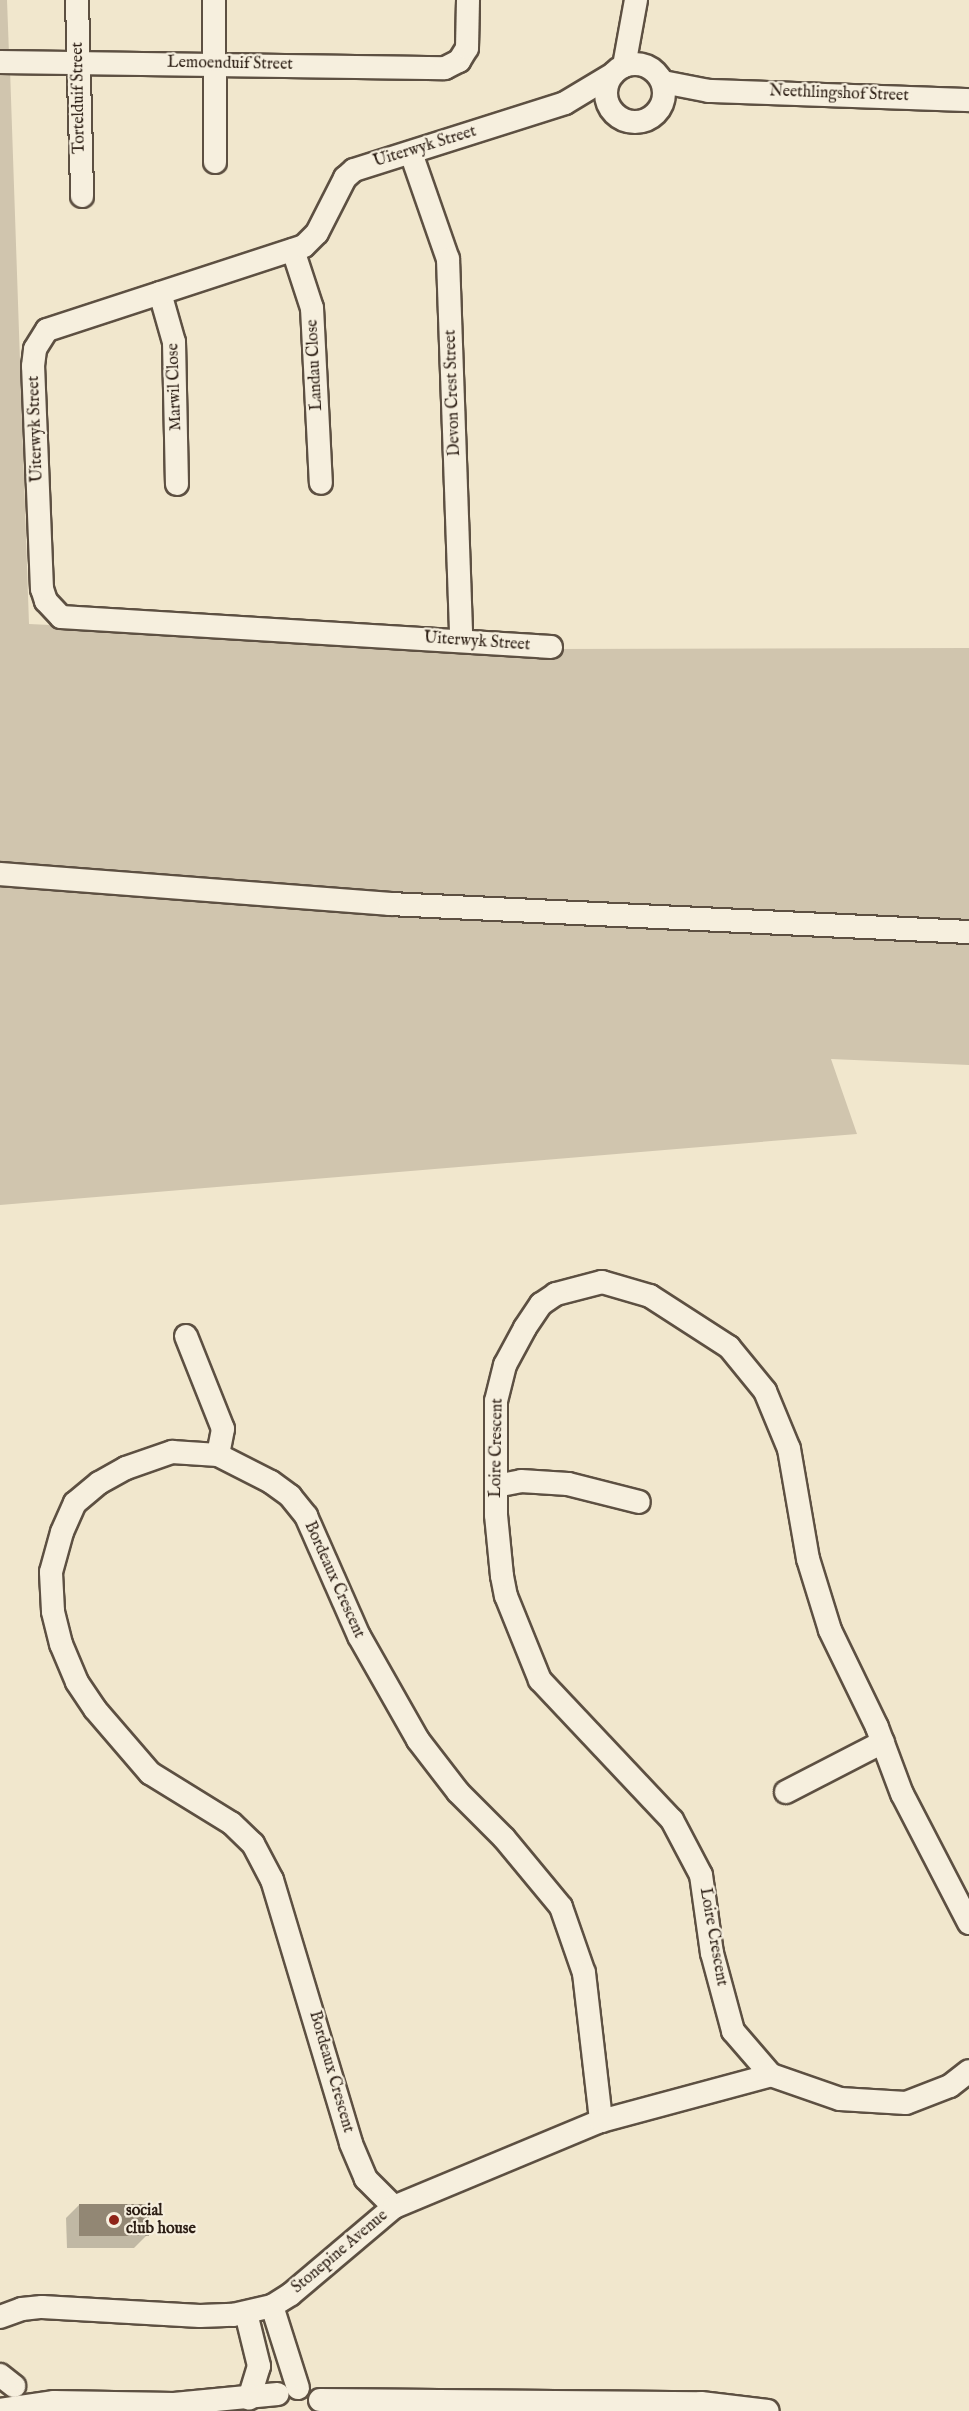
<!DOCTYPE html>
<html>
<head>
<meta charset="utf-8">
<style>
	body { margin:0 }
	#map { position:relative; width:969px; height:2411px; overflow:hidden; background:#f1e7cd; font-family:"IM FELL English",serif }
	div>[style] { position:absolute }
	.green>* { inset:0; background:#d0c5ae }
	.shadow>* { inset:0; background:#0003 }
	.building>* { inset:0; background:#928774 }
	.roads { filter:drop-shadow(2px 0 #5d5042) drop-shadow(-2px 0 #5d5042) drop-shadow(0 2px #5d5042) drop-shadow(0 -2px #5d5042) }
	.minor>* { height:22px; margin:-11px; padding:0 11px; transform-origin:11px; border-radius:11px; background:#f6efde }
	.minor>.ring { margin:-11px; padding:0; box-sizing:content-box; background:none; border:22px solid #f6efde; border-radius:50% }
	.dots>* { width:16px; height:16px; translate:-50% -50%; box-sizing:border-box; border:3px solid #f6efde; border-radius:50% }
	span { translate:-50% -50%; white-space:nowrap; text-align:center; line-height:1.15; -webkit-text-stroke:4.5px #f6efde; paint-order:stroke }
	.street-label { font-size:16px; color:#2c1e14 }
	.poi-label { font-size:16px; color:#2c1e14; font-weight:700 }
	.left { translate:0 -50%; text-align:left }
</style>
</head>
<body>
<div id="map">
	<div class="green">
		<div style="clip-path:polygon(0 0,7px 0,9px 54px,0 54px)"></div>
		<div style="clip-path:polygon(0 69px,10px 69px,29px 624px,552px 649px,969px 648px,969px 1065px,831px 1059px,857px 1134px,0 1205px)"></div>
	</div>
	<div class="shadow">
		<div style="clip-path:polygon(79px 2205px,147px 2235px,134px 2248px,67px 2248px,66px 2218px)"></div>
	</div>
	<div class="building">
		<div style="clip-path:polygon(79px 2204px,149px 2204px,149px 2236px,79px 2236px)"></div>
	</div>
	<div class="roads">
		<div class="minor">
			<div style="left:77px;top:0;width:196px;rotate:88.5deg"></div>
			<div style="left:214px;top:0;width:162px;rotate:89.6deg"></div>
			<div style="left:0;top:62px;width:445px;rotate:0.8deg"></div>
			<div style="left:445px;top:68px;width:16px;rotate:-27deg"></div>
			<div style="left:459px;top:61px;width:15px;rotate:-58deg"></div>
			<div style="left:467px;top:48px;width:48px;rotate:-88.8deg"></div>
			<div class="ring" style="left:606px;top:64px;width:36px;height:36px"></div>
			<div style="left:624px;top:66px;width:67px;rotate:-79.7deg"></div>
			<div style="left:663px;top:82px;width:47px;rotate:11.1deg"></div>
			<div style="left:709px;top:91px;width:260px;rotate:2deg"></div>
			<div style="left:411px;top:153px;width:112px;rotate:70.8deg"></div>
			<div style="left:448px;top:259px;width:381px;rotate:88deg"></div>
			<div style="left:293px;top:250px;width:61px;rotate:71.9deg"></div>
			<div style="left:312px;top:308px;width:175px;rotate:87.1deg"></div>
			<div style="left:160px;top:293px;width:51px;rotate:74.1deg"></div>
			<div style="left:174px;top:342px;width:142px;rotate:88.8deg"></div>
			<div style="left:551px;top:647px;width:491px;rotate:-176.5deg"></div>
			<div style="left:61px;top:617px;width:22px;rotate:-133deg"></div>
			<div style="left:46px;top:601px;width:13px;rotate:-108deg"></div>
			<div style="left:42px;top:589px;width:223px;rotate:-92.3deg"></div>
			<div style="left:33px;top:366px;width:17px;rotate:-83deg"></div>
			<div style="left:35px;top:349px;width:22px;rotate:-58deg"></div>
			<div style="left:47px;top:330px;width:270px;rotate:-18.1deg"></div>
			<div style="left:304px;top:246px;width:18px;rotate:-45deg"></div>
			<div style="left:317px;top:233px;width:62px;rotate:-63deg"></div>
			<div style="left:345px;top:178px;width:12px;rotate:-42deg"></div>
			<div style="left:354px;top:170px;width:221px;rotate:-17.6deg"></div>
			<div style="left:565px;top:103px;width:56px;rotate:-31.1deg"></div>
			<div style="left:0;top:874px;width:391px;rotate:4.4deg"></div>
			<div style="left:390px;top:904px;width:580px;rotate:2.77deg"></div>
			<div style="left:186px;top:1336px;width:100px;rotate:68.3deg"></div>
			<div style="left:223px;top:1429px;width:26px;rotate:101deg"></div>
			<div style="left:496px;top:1486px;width:25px;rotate:-11deg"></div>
			<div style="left:521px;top:1481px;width:47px;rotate:3.7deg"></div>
			<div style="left:568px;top:1484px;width:73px;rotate:14.2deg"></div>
			<div style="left:786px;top:1792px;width:109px;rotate:-27.3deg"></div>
			<div style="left:969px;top:1923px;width:145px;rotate:-117.4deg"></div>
			<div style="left:902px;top:1794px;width:72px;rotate:-110.5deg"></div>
			<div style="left:877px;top:1727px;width:108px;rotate:-115.9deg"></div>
			<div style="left:830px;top:1630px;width:74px;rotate:-107.2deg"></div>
			<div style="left:808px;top:1559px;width:112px;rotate:-99.8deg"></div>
			<div style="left:789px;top:1449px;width:63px;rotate:-112.5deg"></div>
			<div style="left:765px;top:1391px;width:57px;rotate:-129.3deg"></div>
			<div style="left:729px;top:1347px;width:94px;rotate:-147.2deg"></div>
			<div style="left:650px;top:1296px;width:50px;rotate:-163.7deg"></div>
			<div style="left:602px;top:1282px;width:48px;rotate:165.4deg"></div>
			<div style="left:556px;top:1294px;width:18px;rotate:146deg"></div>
			<div style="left:541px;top:1304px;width:29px;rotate:124deg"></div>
			<div style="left:525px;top:1328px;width:42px;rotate:118.4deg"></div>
			<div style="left:505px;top:1365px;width:37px;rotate:104deg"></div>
			<div style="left:496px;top:1401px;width:114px;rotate:90deg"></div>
			<div style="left:496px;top:1515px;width:61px;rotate:84.4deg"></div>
			<div style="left:502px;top:1576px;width:20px;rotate:79deg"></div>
			<div style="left:506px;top:1596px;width:91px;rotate:68deg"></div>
			<div style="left:540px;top:1680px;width:192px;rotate:46.7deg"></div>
			<div style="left:672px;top:1820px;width:62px;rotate:62.2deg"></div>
			<div style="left:701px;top:1875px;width:79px;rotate:82deg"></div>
			<div style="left:712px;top:1953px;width:81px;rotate:74.9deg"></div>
			<div style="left:733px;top:2031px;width:58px;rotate:49.2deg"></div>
			<div style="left:771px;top:2075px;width:73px;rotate:19.2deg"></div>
			<div style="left:840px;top:2099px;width:66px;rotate:3.5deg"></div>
			<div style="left:906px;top:2103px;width:47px;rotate:-21.1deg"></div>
			<div style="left:950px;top:2086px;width:24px;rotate:-38deg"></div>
			<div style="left:394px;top:2207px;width:40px;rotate:-135deg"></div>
			<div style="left:366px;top:2179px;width:39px;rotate:-113deg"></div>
			<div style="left:351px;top:2143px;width:275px;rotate:-106.7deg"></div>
			<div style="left:272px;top:1880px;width:41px;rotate:-117.8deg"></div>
			<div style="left:253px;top:1844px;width:30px;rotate:-136deg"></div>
			<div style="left:231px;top:1823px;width:95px;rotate:-148.3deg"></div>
			<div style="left:150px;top:1773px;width:84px;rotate:-130.7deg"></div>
			<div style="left:95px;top:1709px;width:32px;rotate:-124deg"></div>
			<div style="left:77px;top:1682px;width:41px;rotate:-112.8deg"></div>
			<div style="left:61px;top:1644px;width:34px;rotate:-104deg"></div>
			<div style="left:53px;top:1611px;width:39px;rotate:-93deg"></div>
			<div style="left:51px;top:1572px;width:41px;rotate:-74.6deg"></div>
			<div style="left:62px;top:1532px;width:32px;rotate:-66deg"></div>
			<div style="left:75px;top:1503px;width:31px;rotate:-40deg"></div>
			<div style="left:99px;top:1483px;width:31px;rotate:-29deg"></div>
			<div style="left:126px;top:1468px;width:49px;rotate:-19.2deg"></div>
			<div style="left:172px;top:1452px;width:46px;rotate:3.7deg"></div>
			<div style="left:218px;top:1455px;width:59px;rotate:27deg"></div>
			<div style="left:271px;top:1482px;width:24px;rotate:36deg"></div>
			<div style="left:290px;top:1496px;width:26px;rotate:51deg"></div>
			<div style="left:306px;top:1516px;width:131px;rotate:66.2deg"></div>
			<div style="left:359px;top:1636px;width:120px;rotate:60.4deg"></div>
			<div style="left:418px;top:1740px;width:66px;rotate:52.4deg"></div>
			<div style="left:458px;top:1792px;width:65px;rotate:45deg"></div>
			<div style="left:504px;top:1838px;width:89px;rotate:50.4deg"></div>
			<div style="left:561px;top:1907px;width:70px;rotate:70.8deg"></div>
			<div style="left:584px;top:1973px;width:149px;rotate:83.4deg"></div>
			<div style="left:272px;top:2306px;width:86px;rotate:72.4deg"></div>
			<div style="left:246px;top:2313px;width:55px;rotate:76.2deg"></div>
			<div style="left:259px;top:2366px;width:34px;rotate:107deg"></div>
			<div style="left:0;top:2317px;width:23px;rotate:-20deg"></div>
			<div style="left:22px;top:2309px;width:20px;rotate:-6deg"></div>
			<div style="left:42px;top:2307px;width:158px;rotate:3.3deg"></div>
			<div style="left:200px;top:2316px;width:33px;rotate:-2deg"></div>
			<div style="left:233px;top:2315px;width:40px;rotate:-13deg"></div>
			<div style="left:272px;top:2306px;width:22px;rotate:-32deg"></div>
			<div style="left:291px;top:2294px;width:135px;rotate:-40.2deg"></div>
			<div style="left:394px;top:2207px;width:224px;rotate:-22.6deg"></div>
			<div style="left:601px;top:2121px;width:176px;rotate:-15.1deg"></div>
			<div style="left:0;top:2375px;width:18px;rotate:38deg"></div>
			<div style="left:320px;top:2400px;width:381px;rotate:0.5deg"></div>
			<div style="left:701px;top:2403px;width:67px;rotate:6.8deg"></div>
			<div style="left:0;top:2410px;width:55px;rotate:-8.4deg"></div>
			<div style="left:54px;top:2402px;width:120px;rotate:1deg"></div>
			<div style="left:174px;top:2404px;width:104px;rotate:-5.5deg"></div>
		</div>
	</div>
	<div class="dots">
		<div style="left:114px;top:2220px;background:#8f2418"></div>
	</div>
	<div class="street-label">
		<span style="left:230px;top:64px;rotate:1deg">Lemoenduif Street</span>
		<span style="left:839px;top:94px;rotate:2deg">Neethlingshof Street</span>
		<span style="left:79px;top:98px;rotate:-91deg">Tortelduif Street</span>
		<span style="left:425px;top:147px;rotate:-17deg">Uiterwyk Street</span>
		<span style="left:315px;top:365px;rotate:-93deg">Landau Close</span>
		<span style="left:175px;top:387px;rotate:-92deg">Marwil Close</span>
		<span style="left:453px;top:393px;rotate:-92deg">Devon Crest Street</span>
		<span style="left:36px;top:429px;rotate:-92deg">Uiterwyk Street</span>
		<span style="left:477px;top:642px;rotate:4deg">Uiterwyk Street</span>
		<span style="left:497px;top:1448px;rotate:-89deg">Loire Crescent</span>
		<span style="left:334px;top:1580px;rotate:66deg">Bordeaux Crescent</span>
		<span style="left:713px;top:1937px;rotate:80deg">Loire Crescent</span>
		<span style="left:331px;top:2072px;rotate:74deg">Bordeaux Crescent</span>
		<span style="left:340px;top:2252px;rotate:-40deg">Stonepine Avenue</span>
	</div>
	<div class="poi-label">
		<span class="left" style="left:126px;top:2220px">social<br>club house</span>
	</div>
</div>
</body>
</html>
